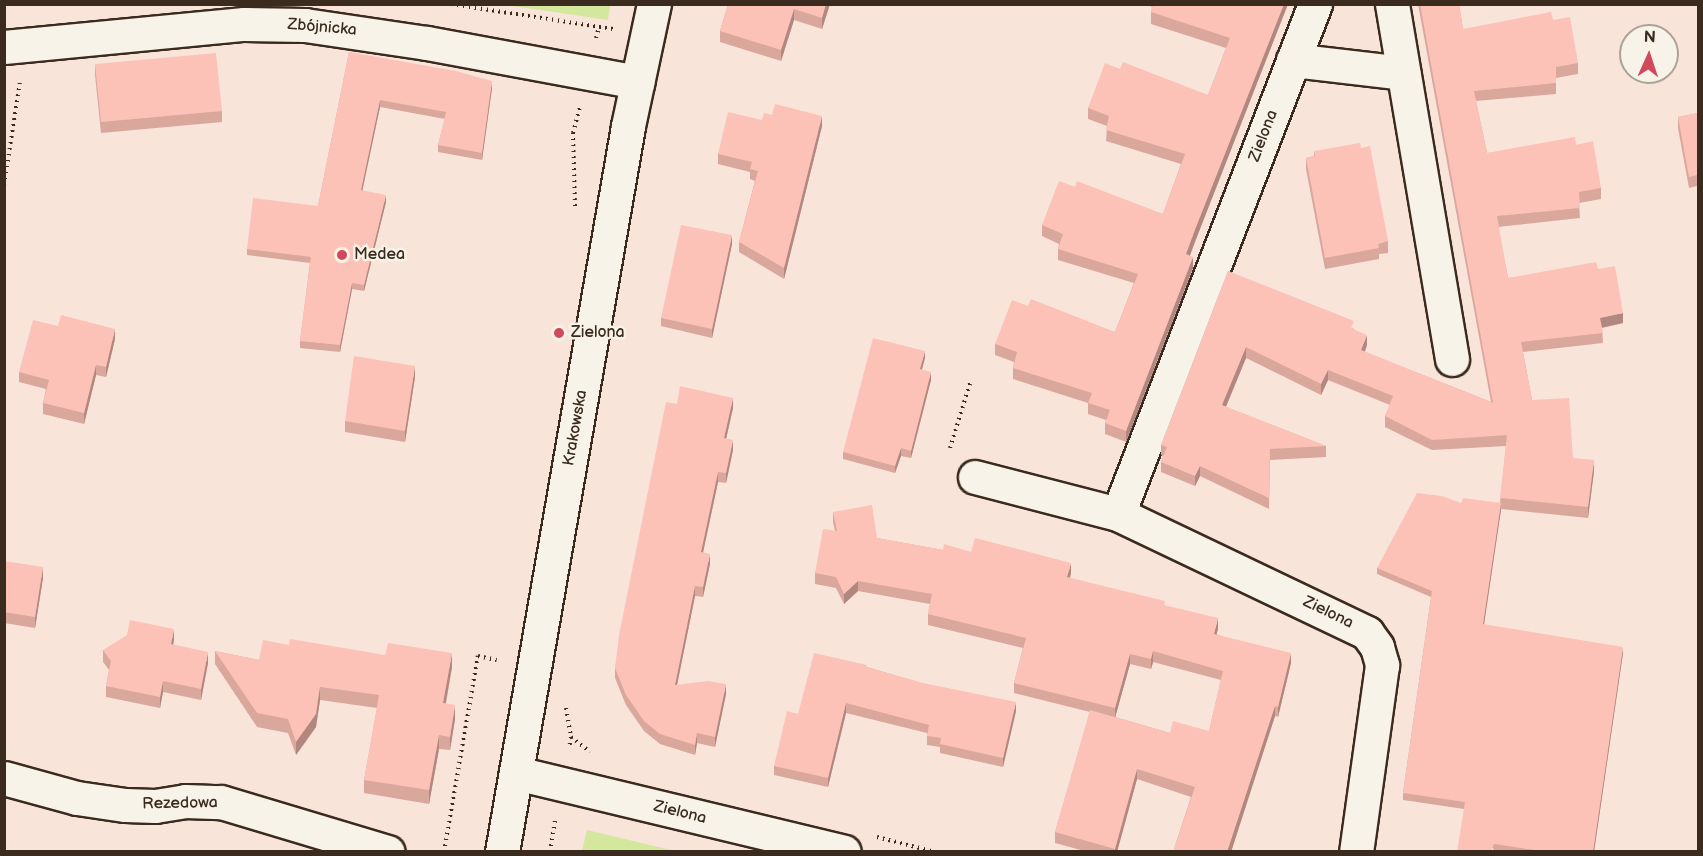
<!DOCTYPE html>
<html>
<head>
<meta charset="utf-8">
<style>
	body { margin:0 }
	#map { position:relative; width:1703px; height:856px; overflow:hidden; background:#f9e4d9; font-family:"Balsamiq Sans",sans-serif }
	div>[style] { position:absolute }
	.green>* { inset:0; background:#d3e89d }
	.path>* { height:4px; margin-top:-2px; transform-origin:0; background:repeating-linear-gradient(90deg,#3b2a1e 0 1.5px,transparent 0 6px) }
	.roads { filter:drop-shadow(2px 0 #3b2a1e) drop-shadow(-2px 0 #3b2a1e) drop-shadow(0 2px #3b2a1e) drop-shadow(0 -2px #3b2a1e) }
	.minor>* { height:33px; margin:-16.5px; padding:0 16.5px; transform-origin:16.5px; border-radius:16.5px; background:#f7f3e8 }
	.wall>* { inset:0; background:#daa79d }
	.shaded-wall>* { inset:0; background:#b18880 }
	.building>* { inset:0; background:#fdc2b7 }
	.dots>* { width:16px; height:16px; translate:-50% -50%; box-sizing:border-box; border:3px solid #f7f3e8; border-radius:50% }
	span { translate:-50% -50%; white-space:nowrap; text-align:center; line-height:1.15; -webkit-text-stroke:5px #f7f3e8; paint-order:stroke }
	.street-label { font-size:16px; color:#3b2a1e }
	.poi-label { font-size:16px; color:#3b2a1e }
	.left { translate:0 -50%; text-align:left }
	.frame { position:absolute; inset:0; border:6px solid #3b2a1e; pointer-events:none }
	.north { position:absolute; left:1619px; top:24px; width:60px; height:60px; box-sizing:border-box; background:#f7f3e8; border:2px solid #aca397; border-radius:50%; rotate:3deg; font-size:16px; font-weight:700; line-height:24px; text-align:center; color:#3b2a1e }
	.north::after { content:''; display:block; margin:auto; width:21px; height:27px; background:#d1495b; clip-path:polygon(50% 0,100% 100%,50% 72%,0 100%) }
</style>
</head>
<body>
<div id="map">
	<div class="green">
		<div style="clip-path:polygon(507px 5px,610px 4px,610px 5px,608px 20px)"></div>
		<div style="clip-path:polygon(587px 830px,675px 851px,582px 851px)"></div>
	</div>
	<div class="path">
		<div style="left:451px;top:4px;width:164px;rotate:8.8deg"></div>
		<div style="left:596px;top:38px;width:11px;rotate:-75deg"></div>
		<div style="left:4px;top:185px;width:104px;rotate:-81.2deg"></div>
		<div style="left:575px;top:206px;width:73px;rotate:-91.6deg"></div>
		<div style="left:573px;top:133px;width:27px;rotate:-75deg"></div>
		<div style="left:950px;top:448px;width:71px;rotate:-72.8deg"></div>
		<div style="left:566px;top:708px;width:29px;rotate:80deg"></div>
		<div style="left:571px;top:737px;width:11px;rotate:100deg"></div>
		<div style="left:571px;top:737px;width:24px;rotate:38deg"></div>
		<div style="left:877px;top:837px;width:60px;rotate:14.5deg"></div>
		<div style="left:444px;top:852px;width:199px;rotate:-80.2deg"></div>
		<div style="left:478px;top:656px;width:19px;rotate:12deg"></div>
		<div style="left:550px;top:852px;width:32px;rotate:-81deg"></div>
	</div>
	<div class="roads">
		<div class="minor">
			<div style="left:1392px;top:4px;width:360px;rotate:80.4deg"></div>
			<div style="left:4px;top:47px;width:241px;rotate:-5.5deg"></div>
			<div style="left:244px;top:24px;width:61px;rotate:0.9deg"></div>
			<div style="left:305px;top:25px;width:123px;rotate:8.4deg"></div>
			<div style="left:427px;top:43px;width:214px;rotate:10.5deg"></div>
			<div style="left:1293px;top:60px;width:111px;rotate:6.7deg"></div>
			<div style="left:975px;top:477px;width:148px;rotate:14.5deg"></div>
			<div style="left:1118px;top:514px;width:276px;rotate:25.5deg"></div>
			<div style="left:1367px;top:633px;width:17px;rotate:54deg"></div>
			<div style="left:1377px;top:647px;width:19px;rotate:74deg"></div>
			<div style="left:1382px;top:665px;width:189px;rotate:97.9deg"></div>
			<div style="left:1118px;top:514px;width:547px;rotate:-68.88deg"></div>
			<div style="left:516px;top:773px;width:337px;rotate:13.5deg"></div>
			<div style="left:4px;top:778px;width:76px;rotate:15.3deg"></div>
			<div style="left:77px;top:798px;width:49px;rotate:8.3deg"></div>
			<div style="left:125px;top:805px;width:30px;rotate:2deg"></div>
			<div style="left:155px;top:806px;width:30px;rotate:-9deg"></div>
			<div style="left:185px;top:801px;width:36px;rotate:2deg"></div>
			<div style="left:221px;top:802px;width:174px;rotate:16.7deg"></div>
			<div style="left:502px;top:852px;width:737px;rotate:-80.15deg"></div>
			<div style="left:628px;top:126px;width:125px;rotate:-78deg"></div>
		</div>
	</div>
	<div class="wall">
		<div style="clip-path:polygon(728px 4px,830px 4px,822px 29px,794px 20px,781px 61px,720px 42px,720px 31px)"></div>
		<div style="clip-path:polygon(1147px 4px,1288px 4px,1196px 238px,1190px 256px,1193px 268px,1126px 442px,1105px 434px,1105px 423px,1106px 420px,1088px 414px,1088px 403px,1013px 379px,1013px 368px,1014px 362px,995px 355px,995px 344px,1028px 306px,1115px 332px,1134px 283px,1058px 260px,1058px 249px,1059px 244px,1042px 236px,1042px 225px,1075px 187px,1163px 214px,1181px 164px,1106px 141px,1107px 126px,1088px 119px,1088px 108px,1120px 69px,1208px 95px,1226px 48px,1151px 24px,1151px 12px,1152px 7px)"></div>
		<div style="clip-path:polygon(1418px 4px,1459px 4px,1463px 29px,1553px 20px,1578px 63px,1578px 74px,1556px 78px,1556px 94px,1476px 101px,1487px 153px,1576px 145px,1601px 188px,1601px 199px,1579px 203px,1580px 218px,1498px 227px,1508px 278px,1598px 269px,1623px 323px,1602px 328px,1603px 343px,1523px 352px,1532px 400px,1573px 458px,1594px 471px,1588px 518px,1501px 509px,1484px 625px,1623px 653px,1594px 852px,1504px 852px,1494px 850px,1464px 809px,1403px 800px,1403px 793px,1431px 597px,1377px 574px,1377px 568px,1461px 503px,1500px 503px,1506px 446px,1432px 450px,1385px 427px,1385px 416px,1390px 405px,1328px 380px,1321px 395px,1246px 358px,1226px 407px,1326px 446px,1326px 457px,1270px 460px,1269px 509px,1200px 476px,1195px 486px,1161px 472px,1161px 462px,1163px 456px,1161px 455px,1161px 445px,1228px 271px,1354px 329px,1367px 345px,1365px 352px,1491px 402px)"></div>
		<div style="clip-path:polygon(349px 52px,492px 88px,482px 160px,438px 152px,438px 145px,445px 119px,380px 107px,362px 190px,386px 202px,364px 291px,352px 289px,340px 352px,300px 348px,300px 341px,310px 263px,247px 255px,247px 249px,318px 206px)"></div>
		<div style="clip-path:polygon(95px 64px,222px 111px,222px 122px,101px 133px,95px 75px)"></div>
		<div style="clip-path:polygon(1698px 113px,1698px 192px,1697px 186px,1689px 188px,1678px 128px,1678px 117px)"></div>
		<div style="clip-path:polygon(762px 120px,822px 126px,784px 279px,739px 252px,739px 242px,755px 181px,750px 179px,750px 172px,718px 164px,718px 154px)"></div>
		<div style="clip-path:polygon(1314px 151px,1388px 241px,1388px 253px,1379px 254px,1379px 259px,1325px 269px,1306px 169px,1306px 158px,1314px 156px)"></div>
		<div style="clip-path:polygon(732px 244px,712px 338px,661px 326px,661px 318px)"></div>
		<div style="clip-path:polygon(115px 339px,106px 377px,96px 375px,84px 424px,43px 414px,43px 403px,46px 389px,19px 382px,19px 372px)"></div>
		<div style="clip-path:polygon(925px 358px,922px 369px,931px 380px,911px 458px,901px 456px,895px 473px,843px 459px,843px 452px)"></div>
		<div style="clip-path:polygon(415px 377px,405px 442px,345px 432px,345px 421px)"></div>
		<div style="clip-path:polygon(677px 404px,733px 408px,726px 439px,733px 450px,726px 483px,718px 482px,703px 552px,710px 564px,703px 597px,695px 596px,677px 685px,726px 694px,715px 747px,697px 743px,695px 755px,660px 744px,644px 731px,626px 705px,615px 678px,615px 668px)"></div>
		<div style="clip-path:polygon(evenodd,833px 512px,877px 538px,943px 550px,971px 552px,1071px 573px,1070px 578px,1165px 606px,1218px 629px,1216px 634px,1291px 663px,1278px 717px,1275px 716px,1231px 852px,1173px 852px,1191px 797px,1137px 779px,1117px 852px,1088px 852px,1055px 843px,1055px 832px,1090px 712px,1014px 693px,1014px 683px,1023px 648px,928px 625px,928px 614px,930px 604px,858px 591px,844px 604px,836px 588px,815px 584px,815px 573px,835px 531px,833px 522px,833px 512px,1153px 662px,1221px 680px,1209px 731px,1170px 733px,1115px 717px,1130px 664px,1151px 669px,1153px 662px)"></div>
		<div style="clip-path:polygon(4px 561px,43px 578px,35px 628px,4px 623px)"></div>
		<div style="clip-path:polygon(174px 640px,173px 644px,208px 663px,201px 700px,163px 692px,160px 708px,106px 697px,106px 686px,109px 670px,103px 662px,103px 650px)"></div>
		<div style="clip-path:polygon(289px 645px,452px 667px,446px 704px,455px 719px,450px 750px,439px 749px,429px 804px,364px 793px,364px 780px,377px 708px,320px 700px,316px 727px,296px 755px,288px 733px,257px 727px,215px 664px,215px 651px,259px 660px)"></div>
		<div style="clip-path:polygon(867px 667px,1016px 711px,1003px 767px,940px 753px,940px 747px,927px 745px,927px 733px,846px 713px,828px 787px,774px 775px,774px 766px,798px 714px)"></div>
	</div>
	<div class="shaded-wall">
		<div style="clip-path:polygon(826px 4px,830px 4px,822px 29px,822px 18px)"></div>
		<div style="clip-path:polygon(1284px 4px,1288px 4px,1186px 265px,1186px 254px,1196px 227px)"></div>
		<div style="clip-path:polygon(794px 9px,794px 20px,781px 61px,781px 50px)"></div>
		<div style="clip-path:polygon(492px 81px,492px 88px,482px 160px,482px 153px)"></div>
		<div style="clip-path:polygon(380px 100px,380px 107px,361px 197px,361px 190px)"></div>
		<div style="clip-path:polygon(822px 116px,822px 126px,784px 279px,784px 268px)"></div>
		<div style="clip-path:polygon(386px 195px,386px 202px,364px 291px,364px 285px)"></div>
		<div style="clip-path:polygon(732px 235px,732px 244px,712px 338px,712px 329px)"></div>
		<div style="clip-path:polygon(1193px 257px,1193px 268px,1126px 442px,1126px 431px)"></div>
		<div style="clip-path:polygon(352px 283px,352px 289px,340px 352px,340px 345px)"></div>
		<div style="clip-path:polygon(1623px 313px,1623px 323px,1600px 328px,1600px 318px)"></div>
		<div style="clip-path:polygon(115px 329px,115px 339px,106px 377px,106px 367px)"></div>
		<div style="clip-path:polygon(1367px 335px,1367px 345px,1361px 361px,1361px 350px)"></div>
		<div style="clip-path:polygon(1246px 347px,1246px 358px,1222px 416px,1222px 405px)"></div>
		<div style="clip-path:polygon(925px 351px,925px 358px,920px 376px,920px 369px)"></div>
		<div style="clip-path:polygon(96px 365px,96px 375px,84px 424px,84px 413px)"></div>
		<div style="clip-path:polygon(415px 366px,415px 377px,405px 442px,405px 431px)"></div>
		<div style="clip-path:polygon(1328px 370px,1328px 380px,1321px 395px,1321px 384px)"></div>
		<div style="clip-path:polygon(931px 372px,931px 380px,911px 458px,911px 451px)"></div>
		<div style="clip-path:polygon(733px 398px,733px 408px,724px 448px,724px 438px)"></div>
		<div style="clip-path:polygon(733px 440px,733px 450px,726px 483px,726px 473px)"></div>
		<div style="clip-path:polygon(901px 448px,901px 456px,895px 473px,895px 466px)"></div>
		<div style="clip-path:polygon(1594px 460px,1594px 471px,1588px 518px,1588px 507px)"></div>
		<div style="clip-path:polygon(1200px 466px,1200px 476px,1195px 486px,1195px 476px)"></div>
		<div style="clip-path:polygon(718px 472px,718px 482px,701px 562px,701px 552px)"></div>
		<div style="clip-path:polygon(1501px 503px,1501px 510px,1483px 631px,1483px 624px)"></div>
		<div style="clip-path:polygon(710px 554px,710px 564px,703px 597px,703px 587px)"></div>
		<div style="clip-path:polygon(1071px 563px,1071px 573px,1067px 588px,1067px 577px)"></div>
		<div style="clip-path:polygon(43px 567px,43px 578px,35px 628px,35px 617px)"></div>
		<div style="clip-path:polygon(858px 581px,858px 591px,844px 604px,844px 594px)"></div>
		<div style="clip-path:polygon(695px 586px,695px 596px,675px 695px,675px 685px)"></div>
		<div style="clip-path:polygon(1218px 618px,1218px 629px,1214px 644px,1214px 634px)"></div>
		<div style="clip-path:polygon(174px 629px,174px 640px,171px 655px,171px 644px)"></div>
		<div style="clip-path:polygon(1623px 647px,1623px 653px,1594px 852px,1593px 852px)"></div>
		<div style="clip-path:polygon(1153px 651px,1153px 662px,1151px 669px,1151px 659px)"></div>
		<div style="clip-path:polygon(208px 652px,208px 663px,201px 700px,201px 689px)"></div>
		<div style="clip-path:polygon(452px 653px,452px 667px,443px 717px,443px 703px)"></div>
		<div style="clip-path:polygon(1291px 653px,1291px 663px,1278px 717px,1278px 707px)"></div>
		<div style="clip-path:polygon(1130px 654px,1130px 664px,1115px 718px,1115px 708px)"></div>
		<div style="clip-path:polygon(163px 681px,163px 692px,160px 708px,160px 697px)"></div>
		<div style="clip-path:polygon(726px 684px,726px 694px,715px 747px,715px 737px)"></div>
		<div style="clip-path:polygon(320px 687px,320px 700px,316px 727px,296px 755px,296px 742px)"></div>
		<div style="clip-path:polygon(1016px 702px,1016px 711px,1003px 767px,1003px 758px)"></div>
		<div style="clip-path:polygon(846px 703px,846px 713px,828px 787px,828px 778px)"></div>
		<div style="clip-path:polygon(455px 705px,455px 719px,450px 750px,450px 737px)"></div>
		<div style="clip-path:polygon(1275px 706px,1275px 716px,1231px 852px,1227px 852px)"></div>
		<div style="clip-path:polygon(697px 733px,697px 743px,695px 755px,695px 745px)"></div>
		<div style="clip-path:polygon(439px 735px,439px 749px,429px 804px,429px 790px)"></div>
		<div style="clip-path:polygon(1137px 769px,1137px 779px,1117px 852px,1115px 852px,1115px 849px)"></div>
	</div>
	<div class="building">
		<div style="clip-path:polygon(728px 4px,826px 4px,822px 18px,794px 9px,781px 50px,720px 31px)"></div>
		<div style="clip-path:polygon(1153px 4px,1284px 4px,1196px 227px,1186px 254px,1193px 257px,1126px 431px,1105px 423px,1110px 410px,1088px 403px,1092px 393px,1013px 368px,1017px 352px,995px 344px,1012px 300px,1028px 306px,1031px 299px,1115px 332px,1138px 274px,1058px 249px,1063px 234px,1042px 225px,1059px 181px,1075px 187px,1077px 181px,1163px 214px,1185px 154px,1106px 130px,1109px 116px,1088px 108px,1105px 63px,1120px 69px,1123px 62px,1208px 95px,1230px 38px,1151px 12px)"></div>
		<div style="clip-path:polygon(1420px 4px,1459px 4px,1463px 29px,1551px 12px,1553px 20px,1570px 17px,1578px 63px,1556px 67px,1556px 83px,1474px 91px,1487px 153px,1575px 137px,1576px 145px,1593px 141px,1601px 188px,1579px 192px,1580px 208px,1497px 216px,1508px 278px,1596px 262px,1598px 269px,1615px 266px,1623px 313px,1600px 318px,1603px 333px,1521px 342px,1532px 400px,1569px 398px,1573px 458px,1594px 460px,1588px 507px,1500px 498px,1507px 435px,1432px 440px,1385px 416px,1393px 396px,1328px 370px,1321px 384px,1246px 347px,1222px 405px,1326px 446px,1270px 449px,1269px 498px,1200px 466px,1195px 476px,1161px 462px,1167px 447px,1161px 445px,1228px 271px,1354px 321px,1351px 328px,1367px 335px,1361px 350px,1493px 403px)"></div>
		<div style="clip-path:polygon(349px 52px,456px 71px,492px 81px,482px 153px,438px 145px,446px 112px,380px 100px,361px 190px,386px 195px,364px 285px,352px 283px,340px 345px,300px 341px,311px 257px,247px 249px,253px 198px,318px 206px)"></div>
		<div style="clip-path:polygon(216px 53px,222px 111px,101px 122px,95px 64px)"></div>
		<div style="clip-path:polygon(775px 104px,822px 116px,784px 268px,739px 242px,758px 171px,750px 169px,752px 162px,718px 154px,728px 112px,762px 120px,764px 113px,772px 115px)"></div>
		<div style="clip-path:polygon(1698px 113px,1698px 181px,1697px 175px,1689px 177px,1678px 117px)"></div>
		<div style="clip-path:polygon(1360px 143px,1361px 148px,1370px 146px,1388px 241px,1378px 244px,1379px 248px,1325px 258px,1306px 158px,1315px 156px,1314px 151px)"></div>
		<div style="clip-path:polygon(681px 225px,732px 235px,712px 329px,661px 318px)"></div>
		<div style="clip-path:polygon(61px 315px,115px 329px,106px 367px,96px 365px,84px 413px,43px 403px,49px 380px,19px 372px,33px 320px,58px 326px)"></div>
		<div style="clip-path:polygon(873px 338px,925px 351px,920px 369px,931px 372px,911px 451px,901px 448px,895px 466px,843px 452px)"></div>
		<div style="clip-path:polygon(354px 356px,415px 366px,405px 431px,345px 421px)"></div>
		<div style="clip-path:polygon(680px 386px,733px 398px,724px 438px,733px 440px,726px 473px,718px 472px,701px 552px,710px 554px,703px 587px,695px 586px,675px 685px,708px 681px,726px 684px,715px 737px,697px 733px,695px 745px,660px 734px,644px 721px,626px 695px,615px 668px,619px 635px,666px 402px,677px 404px)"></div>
		<div style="clip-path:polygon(1417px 493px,1442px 496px,1461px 503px,1463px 498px,1501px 503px,1483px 624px,1623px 647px,1593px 852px,1548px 852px,1494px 844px,1491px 852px,1457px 852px,1465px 802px,1403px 793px,1432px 591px,1377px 568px)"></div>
		<div style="clip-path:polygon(872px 505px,877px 538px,943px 550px,944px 544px,971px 552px,975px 538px,1071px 563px,1067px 577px,1165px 601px,1164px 605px,1218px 618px,1214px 634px,1291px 653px,1278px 707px,1275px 706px,1227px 852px,1173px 852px,1195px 787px,1137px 769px,1115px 849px,1055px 832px,1090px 710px,1170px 733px,1173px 721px,1209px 731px,1223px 671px,1153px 651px,1151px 659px,1130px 654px,1115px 708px,1014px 683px,1026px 638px,928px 614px,932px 594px,858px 581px,844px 594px,836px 577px,815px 573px,823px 529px,837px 531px,833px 512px)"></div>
		<div style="clip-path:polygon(4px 561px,43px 567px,35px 617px,4px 612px)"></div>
		<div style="clip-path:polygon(130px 620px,174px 629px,171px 644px,208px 652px,201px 689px,163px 681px,160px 697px,106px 686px,111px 661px,103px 650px,127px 635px)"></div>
		<div style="clip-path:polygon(290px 639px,385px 655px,388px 643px,452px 653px,443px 703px,455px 705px,450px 737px,439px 735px,429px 790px,364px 780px,379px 695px,320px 687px,316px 714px,296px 742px,288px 719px,257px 713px,215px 651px,259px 660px,263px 640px,289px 645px)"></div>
		<div style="clip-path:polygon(814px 653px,867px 665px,866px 667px,923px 683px,1016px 702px,1003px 758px,940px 744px,941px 738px,927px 736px,929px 725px,846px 703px,828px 778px,774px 766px,787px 711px,798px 714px)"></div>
	</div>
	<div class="dots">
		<div style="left:342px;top:255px;background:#d1495b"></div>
		<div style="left:559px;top:333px;background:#d1495b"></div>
	</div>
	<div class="street-label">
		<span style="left:322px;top:28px;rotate:5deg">Zbójnicka</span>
		<span style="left:1264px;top:136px;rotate:-69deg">Zielona</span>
		<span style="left:576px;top:428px;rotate:-80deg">Krakowska</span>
		<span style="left:1328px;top:613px;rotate:26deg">Zielona</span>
		<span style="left:180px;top:804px;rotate:-1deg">Rezedowa</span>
		<span style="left:680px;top:813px;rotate:14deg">Zielona</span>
	</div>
	<div class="poi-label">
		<span class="left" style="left:354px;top:255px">Medea</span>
		<span class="left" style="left:571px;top:333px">Zielona</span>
	</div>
	<div class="frame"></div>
	<div class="north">N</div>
</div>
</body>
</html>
